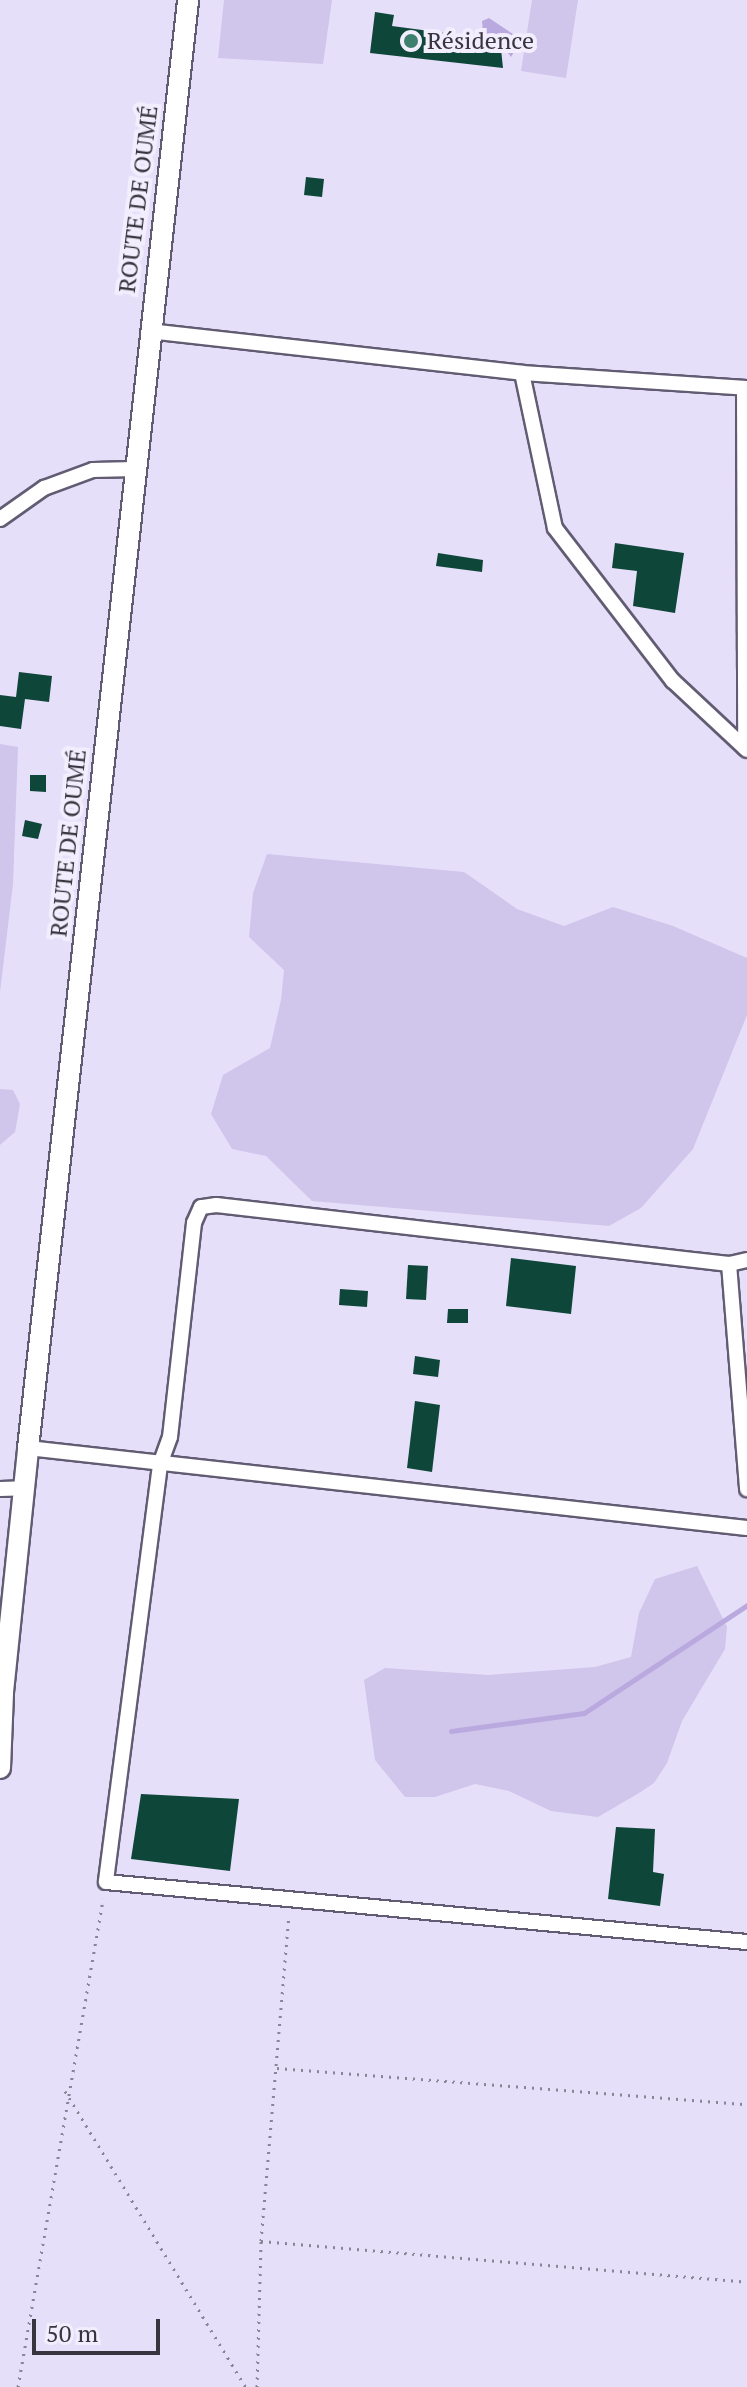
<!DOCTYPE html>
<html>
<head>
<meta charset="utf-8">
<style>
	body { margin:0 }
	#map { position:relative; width:747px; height:2387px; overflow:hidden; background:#e6dffa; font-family:"PT Serif",serif }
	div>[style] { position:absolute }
	.green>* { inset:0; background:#d0c5eb }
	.water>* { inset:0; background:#b9a9de }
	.stream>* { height:5px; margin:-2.5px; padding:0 2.5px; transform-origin:2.5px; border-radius:2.5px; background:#b9a9de }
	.building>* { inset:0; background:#0e4639 }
	.path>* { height:3px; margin-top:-1.5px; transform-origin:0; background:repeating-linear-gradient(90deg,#898596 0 2px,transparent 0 8px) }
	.roads { filter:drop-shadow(2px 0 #625c73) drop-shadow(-2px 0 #625c73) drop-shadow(0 2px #625c73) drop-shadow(0 -2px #625c73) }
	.street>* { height:14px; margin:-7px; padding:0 7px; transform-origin:7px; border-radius:7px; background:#fff }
	.secondary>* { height:20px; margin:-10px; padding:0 10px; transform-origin:10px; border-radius:10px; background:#fff }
	.dots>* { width:22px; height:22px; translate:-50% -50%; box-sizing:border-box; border:4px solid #f2eefe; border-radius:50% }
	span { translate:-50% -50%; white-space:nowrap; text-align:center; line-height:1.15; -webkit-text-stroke:8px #f2eefe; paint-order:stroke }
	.poi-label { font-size:24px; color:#38353f }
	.left { translate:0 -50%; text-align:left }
	.street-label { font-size:24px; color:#38353f }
	.scale { position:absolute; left:32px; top:2319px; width:128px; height:36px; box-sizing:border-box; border:4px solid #38353f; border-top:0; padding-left:10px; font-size:24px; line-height:28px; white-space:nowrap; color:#38353f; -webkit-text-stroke:6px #f2eefe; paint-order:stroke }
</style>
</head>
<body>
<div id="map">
	<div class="green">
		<div style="clip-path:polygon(224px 0,332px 0,323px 64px,218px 58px)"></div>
		<div style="clip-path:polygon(532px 0,578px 0,566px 78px,521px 71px)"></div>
		<div style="clip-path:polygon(0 744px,18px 747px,13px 884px,0 992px)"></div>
		<div style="clip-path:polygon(267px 854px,464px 872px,517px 909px,564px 926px,613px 907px,673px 926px,747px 958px,747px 1015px,693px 1149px,641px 1208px,609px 1226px,312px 1201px,266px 1156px,232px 1149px,211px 1114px,223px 1075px,270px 1048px,281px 1000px,284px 970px,249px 937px,253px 893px)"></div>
		<div style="clip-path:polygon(0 1089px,13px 1090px,20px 1104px,15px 1132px,0 1145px)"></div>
		<div style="clip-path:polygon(697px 1566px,727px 1627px,725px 1649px,682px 1721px,667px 1763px,654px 1783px,639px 1793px,598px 1817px,551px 1811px,509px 1791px,475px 1784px,435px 1797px,405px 1797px,375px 1760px,364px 1680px,385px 1668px,488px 1675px,595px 1667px,631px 1657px,639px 1613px,655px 1579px)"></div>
	</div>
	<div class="water">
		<div style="clip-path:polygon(489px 18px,513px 34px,518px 45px,511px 57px,498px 40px,483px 32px,482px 21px)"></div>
	</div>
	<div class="stream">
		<div style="left:451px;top:1731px;width:134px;rotate:-7.7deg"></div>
		<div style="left:584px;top:1713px;width:196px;rotate:-33.5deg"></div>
	</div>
	<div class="building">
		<div style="clip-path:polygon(375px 12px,394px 15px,392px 26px,452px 34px,451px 45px,501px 49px,503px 68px,370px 53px)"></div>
		<div style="clip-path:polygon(306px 177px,324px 179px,322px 197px,304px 195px)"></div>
		<div style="clip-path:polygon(615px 543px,684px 553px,675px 613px,633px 606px,637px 571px,612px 568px)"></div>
		<div style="clip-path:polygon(438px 553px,483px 560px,482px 572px,436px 566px)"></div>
		<div style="clip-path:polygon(19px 672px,52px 676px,49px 702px,25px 699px,21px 729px,0 726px,0 695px,16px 697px)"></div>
		<div style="clip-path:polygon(30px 775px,46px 775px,46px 792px,30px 791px)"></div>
		<div style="clip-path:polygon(25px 820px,42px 824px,38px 839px,22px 836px)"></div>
		<div style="clip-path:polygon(511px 1258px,576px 1266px,571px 1314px,506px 1306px)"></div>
		<div style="clip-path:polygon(408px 1265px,428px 1266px,426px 1300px,406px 1299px)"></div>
		<div style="clip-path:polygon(340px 1289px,368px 1291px,367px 1307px,339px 1305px)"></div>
		<div style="clip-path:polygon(448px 1309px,468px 1309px,468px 1323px,447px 1323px)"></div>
		<div style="clip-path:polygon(415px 1356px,440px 1360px,438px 1377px,413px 1374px)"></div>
		<div style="clip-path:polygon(415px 1401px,440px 1405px,432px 1472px,407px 1468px)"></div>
		<div style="clip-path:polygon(141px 1794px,239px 1799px,230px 1871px,131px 1859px)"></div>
		<div style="clip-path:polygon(616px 1827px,655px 1829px,653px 1872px,664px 1874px,660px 1906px,608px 1899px)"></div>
	</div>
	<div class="path">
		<div style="left:277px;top:2068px;width:471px;rotate:4.4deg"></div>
		<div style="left:65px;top:2091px;width:347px;rotate:58.6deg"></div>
		<div style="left:261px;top:2241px;width:488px;rotate:4.8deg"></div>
		<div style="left:18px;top:2387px;width:496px;rotate:-80.1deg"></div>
		<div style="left:257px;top:2387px;width:146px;rotate:-88.4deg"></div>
		<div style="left:261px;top:2241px;width:326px;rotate:-85.1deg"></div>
	</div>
	<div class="roads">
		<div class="street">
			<div style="left:149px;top:331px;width:375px;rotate:6.4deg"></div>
			<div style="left:522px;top:373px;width:225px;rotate:3.8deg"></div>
			<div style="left:522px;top:373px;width:158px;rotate:78deg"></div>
			<div style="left:555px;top:528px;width:193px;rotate:52.4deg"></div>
			<div style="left:673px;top:681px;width:101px;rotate:43deg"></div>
			<div style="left:744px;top:388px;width:360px;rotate:89.8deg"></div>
			<div style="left:0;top:519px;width:54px;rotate:-35.2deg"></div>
			<div style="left:44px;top:488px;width:52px;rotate:-20.2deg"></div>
			<div style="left:93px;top:470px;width:42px;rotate:-1.4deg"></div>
			<div style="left:747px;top:1260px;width:18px;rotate:167deg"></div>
			<div style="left:729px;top:1264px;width:516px;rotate:-173.44deg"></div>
			<div style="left:216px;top:1205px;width:15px;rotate:172deg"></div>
			<div style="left:201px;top:1207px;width:17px;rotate:114deg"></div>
			<div style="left:194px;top:1223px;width:215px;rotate:96.4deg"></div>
			<div style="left:170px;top:1437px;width:30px;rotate:110deg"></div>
			<div style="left:160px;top:1465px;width:420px;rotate:97.4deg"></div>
			<div style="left:106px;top:1882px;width:644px;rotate:5.35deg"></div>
			<div style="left:729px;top:1264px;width:226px;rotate:85.4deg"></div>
			<div style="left:28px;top:1448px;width:723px;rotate:6.35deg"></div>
			<div style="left:0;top:1489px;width:24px;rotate:-2deg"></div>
		</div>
		<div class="secondary">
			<div style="left:0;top:1768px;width:76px;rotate:-87.7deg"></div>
			<div style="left:3px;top:1692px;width:245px;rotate:-84.1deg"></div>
			<div style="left:28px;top:1448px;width:1457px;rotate:-83.69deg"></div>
		</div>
	</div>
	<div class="dots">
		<div style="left:411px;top:41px;background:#3e7f6d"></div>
	</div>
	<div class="poi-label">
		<span class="left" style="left:427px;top:41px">Résidence</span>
	</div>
	<div class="street-label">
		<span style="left:138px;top:199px;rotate:-83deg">ROUTE DE OUMÉ</span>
		<span style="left:68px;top:843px;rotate:-84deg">ROUTE DE OUMÉ</span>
	</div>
	<div class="scale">50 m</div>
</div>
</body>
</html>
